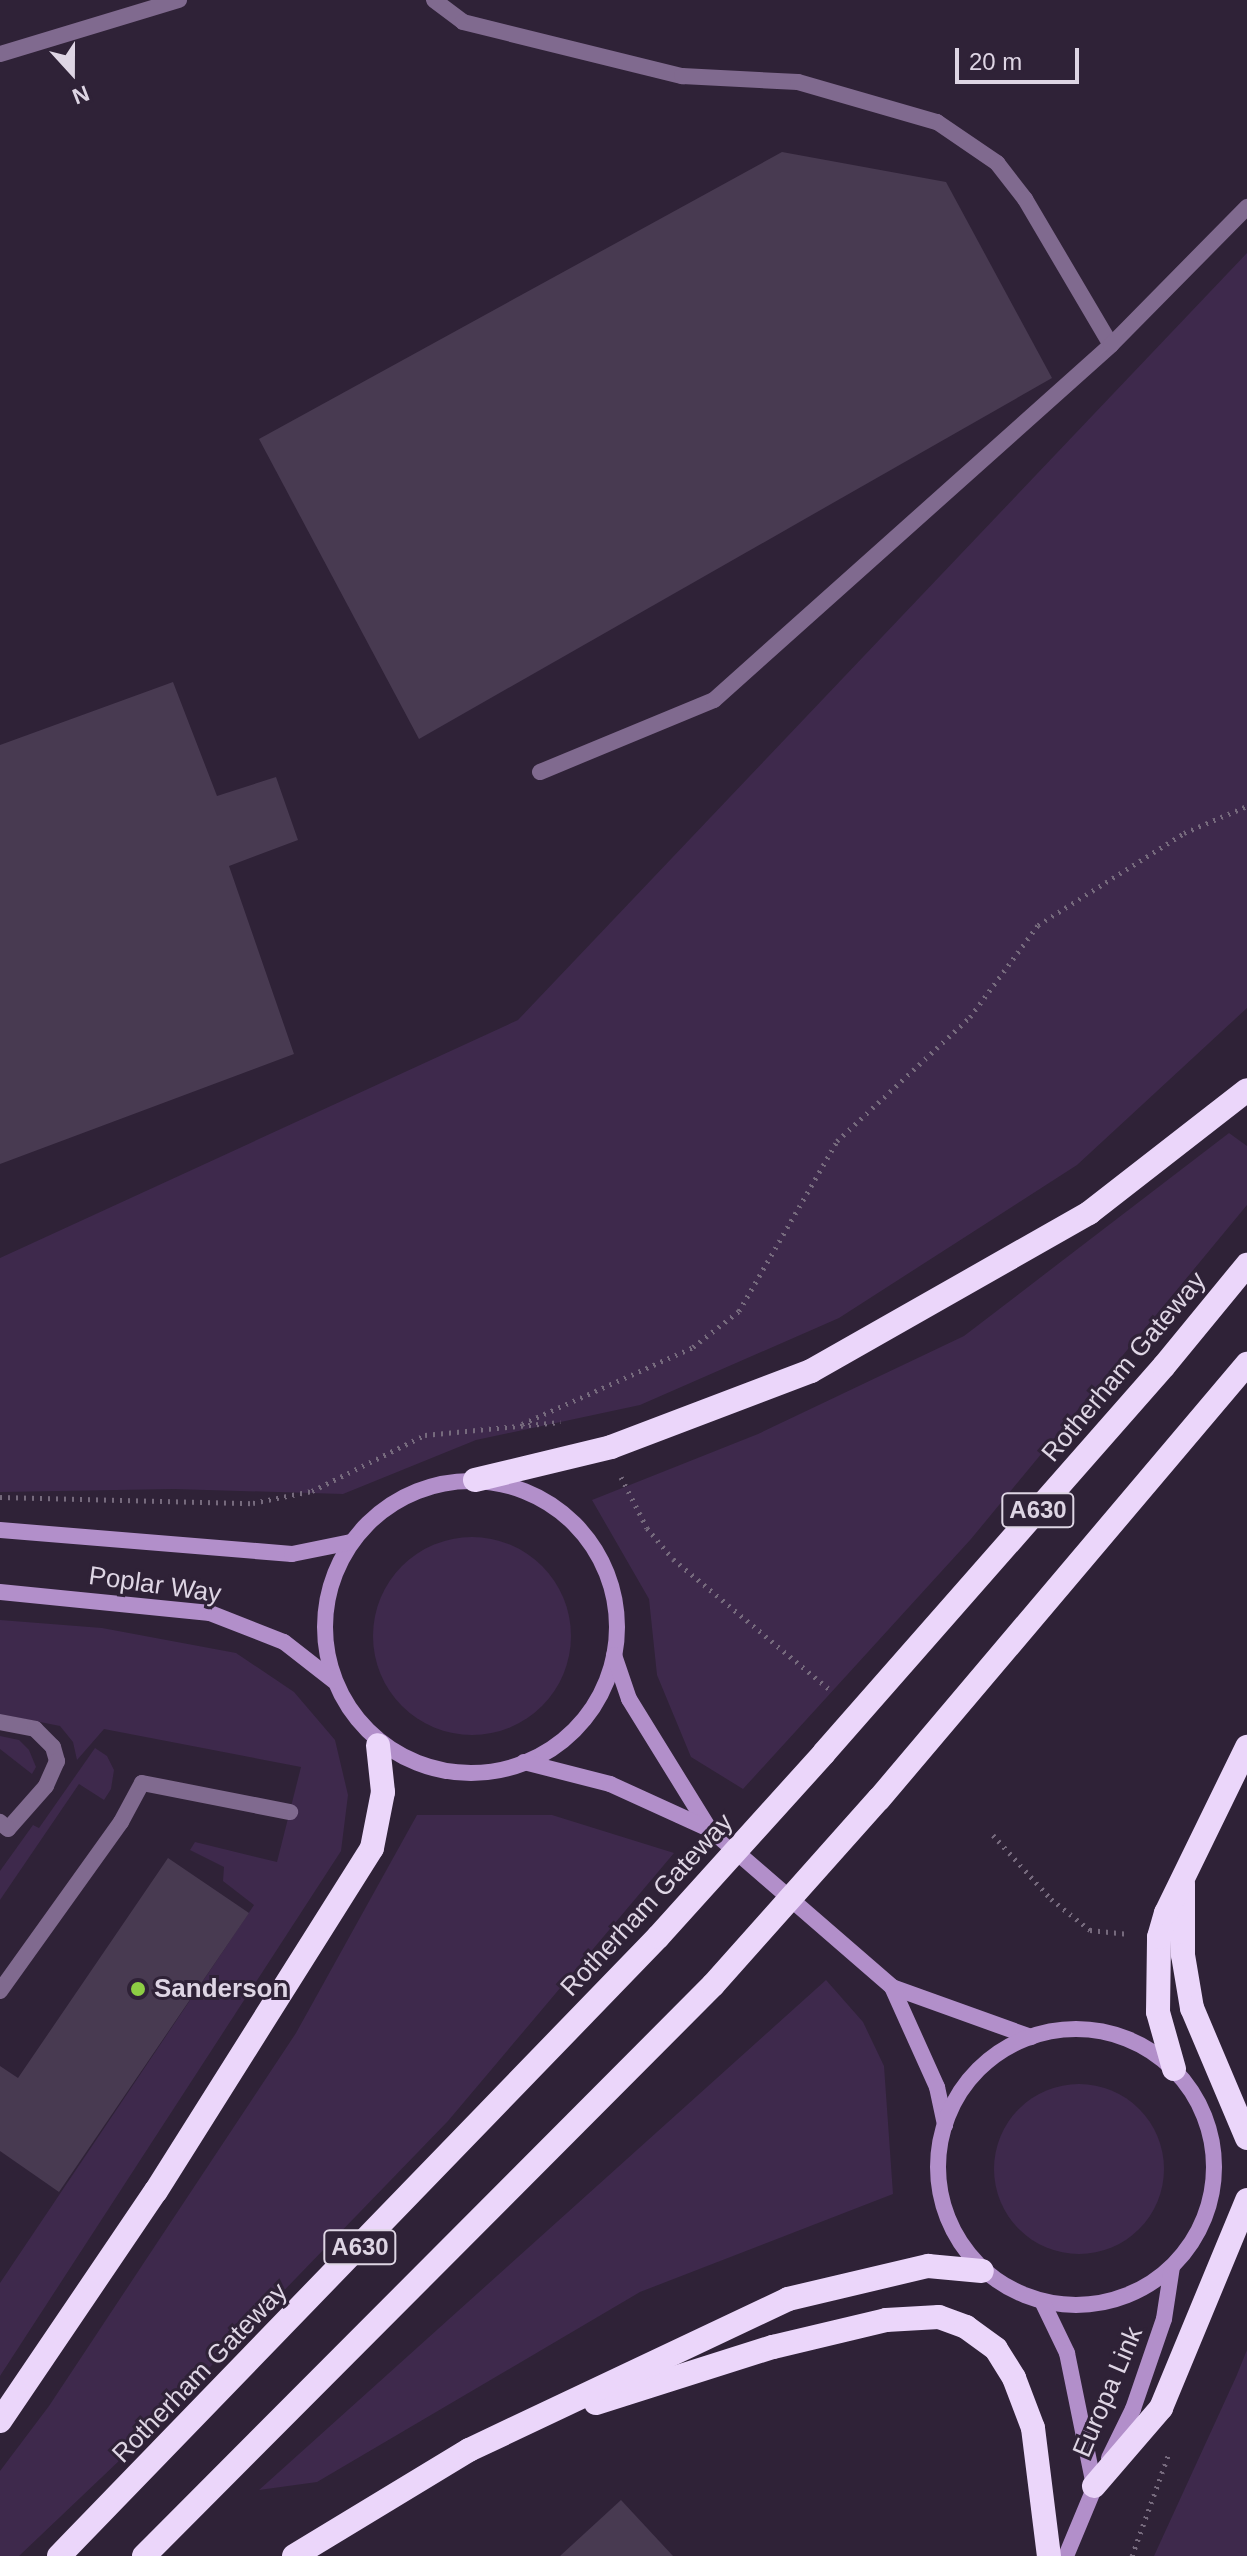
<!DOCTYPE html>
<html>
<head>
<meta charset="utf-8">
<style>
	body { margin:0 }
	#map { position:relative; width:1247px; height:2556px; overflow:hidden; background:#2f2237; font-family:Helvetica,sans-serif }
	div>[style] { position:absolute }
	.green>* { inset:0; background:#3e294c }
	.round { border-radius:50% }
	.building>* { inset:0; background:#483a51 }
	.path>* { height:5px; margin-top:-2.5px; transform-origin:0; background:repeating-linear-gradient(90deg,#766a7d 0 2px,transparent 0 8px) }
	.lane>* { height:16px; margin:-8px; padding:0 8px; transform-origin:8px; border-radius:8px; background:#806a8f }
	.street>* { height:16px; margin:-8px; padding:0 8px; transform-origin:8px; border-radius:8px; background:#806a8f }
	.secondary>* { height:16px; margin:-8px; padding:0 8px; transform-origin:8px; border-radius:8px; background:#b28fca }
	.secondary>.ring { margin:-8px; padding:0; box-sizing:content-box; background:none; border:16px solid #b28fca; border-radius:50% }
	.highway>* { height:24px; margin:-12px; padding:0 12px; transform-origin:12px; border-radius:12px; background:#ebd6fa }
	.highway-bridge>* { height:24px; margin:-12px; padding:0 12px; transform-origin:12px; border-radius:12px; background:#ebd6fa }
	.dots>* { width:22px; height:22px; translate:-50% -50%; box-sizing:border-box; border:4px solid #2f2237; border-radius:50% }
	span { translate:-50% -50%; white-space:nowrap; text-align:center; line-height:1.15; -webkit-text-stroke:6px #2f2237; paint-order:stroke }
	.shield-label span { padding:2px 6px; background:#2f2237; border:2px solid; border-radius:6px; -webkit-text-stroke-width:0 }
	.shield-label { font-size:24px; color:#ded5e4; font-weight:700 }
	.street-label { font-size:26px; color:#ded5e4 }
	.poi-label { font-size:26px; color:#ded5e4; font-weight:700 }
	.left { translate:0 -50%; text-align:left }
	.north { position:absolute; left:32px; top:32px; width:80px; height:80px; -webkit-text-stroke:6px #2f2237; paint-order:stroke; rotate:159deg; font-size:22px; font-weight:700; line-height:32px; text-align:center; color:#ded5e4 }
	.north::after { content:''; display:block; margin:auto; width:28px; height:36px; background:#ded5e4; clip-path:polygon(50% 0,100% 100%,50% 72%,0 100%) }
	.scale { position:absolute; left:955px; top:48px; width:124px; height:36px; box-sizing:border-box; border:4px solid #ded5e4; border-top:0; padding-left:10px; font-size:24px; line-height:28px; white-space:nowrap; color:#ded5e4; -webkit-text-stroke:6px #2f2237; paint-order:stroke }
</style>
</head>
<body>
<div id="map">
	<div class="green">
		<div style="clip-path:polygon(1247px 253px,1247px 1008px,1077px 1165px,839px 1318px,640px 1405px,476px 1440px,343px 1494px,174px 1489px,0 1492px,0 1258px,518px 1020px)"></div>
		<div style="clip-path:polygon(1229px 1133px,1247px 1146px,1247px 1205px,971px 1539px,743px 1789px,691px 1757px,657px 1675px,649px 1599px,592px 1500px,758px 1434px,964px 1336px)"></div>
		<div class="round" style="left:373px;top:1537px;width:198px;height:198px"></div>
		<div style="clip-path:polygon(0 1620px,102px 1628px,236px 1653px,294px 1692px,335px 1740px,348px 1795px,341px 1851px,0 2376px,0 2283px,254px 1905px,223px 1881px,224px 1867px,190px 1850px,195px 1842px,277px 1862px,301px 1767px,104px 1729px,77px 1760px,73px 1742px,60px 1726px,0 1714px)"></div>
		<div style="clip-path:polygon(0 1736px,19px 1740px,29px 1750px,36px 1767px,32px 1774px,0 1749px)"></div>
		<div style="clip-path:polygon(95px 1748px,107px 1756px,114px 1770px,111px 1789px,104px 1800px,79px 1784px,0 1900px,0 1871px,33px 1825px,39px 1828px)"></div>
		<div style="clip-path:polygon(417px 1815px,552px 1815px,674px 1853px,448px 2121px,121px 2459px,19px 2556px,0 2556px,0 2471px,49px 2406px,296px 2033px)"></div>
		<div style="clip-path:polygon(826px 1980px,863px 2022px,884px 2066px,893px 2194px,640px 2292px,317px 2482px,259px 2490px)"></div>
		<div class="round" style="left:994px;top:2084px;width:170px;height:170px"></div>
		<div style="clip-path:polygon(1247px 2350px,1247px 2556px,1154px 2556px,1236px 2377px)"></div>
	</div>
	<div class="building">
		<div style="clip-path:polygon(782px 152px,946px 182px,1052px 378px,419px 739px,259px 439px)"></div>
		<div style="clip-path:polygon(173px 682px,217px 796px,276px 777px,298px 840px,229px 866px,294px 1054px,0 1164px,0 745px)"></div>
		<div style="clip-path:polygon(168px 1858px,249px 1913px,59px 2192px,0 2151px,0 2066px,18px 2078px)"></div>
		<div style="clip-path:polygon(621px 2500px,673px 2556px,560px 2556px)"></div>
	</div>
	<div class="path">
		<div style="left:522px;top:1424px;width:188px;rotate:-24.2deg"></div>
		<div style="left:693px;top:1347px;width:58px;rotate:-38deg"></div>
		<div style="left:739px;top:1311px;width:196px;rotate:-60deg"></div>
		<div style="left:837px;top:1141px;width:182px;rotate:-43deg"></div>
		<div style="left:970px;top:1017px;width:114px;rotate:-53.5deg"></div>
		<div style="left:1038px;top:925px;width:173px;rotate:-32.2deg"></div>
		<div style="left:1184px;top:833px;width:69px;rotate:-23.2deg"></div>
		<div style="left:621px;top:1477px;width:57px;rotate:63deg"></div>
		<div style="left:647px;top:1528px;width:40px;rotate:50deg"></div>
		<div style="left:673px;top:1559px;width:203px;rotate:39.8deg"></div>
		<div style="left:0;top:1497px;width:253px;rotate:1.4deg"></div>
		<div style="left:253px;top:1503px;width:60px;rotate:-11.5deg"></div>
		<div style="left:312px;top:1491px;width:126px;rotate:-26.4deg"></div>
		<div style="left:425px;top:1435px;width:136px;rotate:-5.5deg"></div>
		<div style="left:993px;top:1835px;width:86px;rotate:47.8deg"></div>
		<div style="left:1051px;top:1899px;width:50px;rotate:38.5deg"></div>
		<div style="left:1090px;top:1930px;width:39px;rotate:6deg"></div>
		<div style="left:1132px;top:2556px;width:109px;rotate:-70.2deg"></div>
	</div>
	<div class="lane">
		<div style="left:434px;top:0;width:36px;rotate:37deg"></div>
		<div style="left:463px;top:22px;width:226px;rotate:13.9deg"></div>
		<div style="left:682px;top:76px;width:116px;rotate:3deg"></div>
		<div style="left:798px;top:82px;width:145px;rotate:16.1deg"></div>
		<div style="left:937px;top:122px;width:73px;rotate:34.3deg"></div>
		<div style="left:997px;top:163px;width:46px;rotate:52.1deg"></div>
		<div style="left:1025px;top:199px;width:169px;rotate:59.5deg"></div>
		<div style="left:540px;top:772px;width:188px;rotate:-22.5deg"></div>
		<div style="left:714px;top:700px;width:533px;rotate:-41.8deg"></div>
		<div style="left:1111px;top:345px;width:194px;rotate:-45.4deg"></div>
		<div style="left:0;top:1722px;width:36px;rotate:11deg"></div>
		<div style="left:35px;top:1729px;width:25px;rotate:45deg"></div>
		<div style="left:53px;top:1747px;width:15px;rotate:74deg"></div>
		<div style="left:57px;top:1761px;width:27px;rotate:114deg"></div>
		<div style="left:46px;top:1786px;width:57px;rotate:131.5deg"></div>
		<div style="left:8px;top:1829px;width:11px;rotate:-139deg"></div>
		<div style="left:0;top:1991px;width:208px;rotate:-54.4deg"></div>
		<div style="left:121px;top:1822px;width:44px;rotate:-61.7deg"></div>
		<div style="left:142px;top:1783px;width:151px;rotate:11.1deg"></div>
	</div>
	<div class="street">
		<div style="left:0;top:54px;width:187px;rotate:-16.8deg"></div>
	</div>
	<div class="secondary">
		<div class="ring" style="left:325px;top:1481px;width:276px;height:276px"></div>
		<div style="left:0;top:1530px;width:293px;rotate:4.7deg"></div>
		<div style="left:292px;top:1554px;width:60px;rotate:-11.5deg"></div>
		<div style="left:0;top:1592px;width:211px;rotate:5.7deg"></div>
		<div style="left:210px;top:1613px;width:79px;rotate:21.4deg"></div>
		<div style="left:284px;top:1642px;width:63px;rotate:38deg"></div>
		<div style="left:614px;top:1655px;width:46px;rotate:71.2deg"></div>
		<div style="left:629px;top:1699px;width:154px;rotate:58.3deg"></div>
		<div style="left:524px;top:1762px;width:89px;rotate:14.3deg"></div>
		<div style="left:610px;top:1784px;width:111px;rotate:24.5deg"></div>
		<div style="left:711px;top:1830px;width:240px;rotate:40.9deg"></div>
		<div style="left:892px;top:1987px;width:148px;rotate:19.8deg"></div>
		<div style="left:892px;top:1987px;width:110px;rotate:65.8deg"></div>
		<div style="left:937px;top:2087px;width:39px;rotate:78deg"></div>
		<div class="ring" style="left:938px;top:2029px;width:260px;height:260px"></div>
		<div style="left:1042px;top:2301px;width:58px;rotate:64.3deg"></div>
		<div style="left:1067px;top:2353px;width:136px;rotate:78.5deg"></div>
		<div style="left:1109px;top:2458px;width:55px;rotate:-63.9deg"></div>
		<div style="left:1133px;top:2409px;width:95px;rotate:-71deg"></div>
		<div style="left:1164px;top:2319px;width:53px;rotate:-81.3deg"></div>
		<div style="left:1066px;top:2556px;width:83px;rotate:-67.4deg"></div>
	</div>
	<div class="highway">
		<div style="left:475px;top:1480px;width:140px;rotate:-13.6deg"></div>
		<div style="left:611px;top:1447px;width:214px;rotate:-20.8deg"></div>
		<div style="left:811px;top:1371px;width:320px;rotate:-29.6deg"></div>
		<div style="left:1089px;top:1213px;width:200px;rotate:-37.9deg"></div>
		<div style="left:824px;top:1753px;width:515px;rotate:-48.7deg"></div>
		<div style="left:1164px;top:1366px;width:131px;rotate:-50.6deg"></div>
		<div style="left:879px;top:1799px;width:570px;rotate:-49.77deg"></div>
		<div style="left:1183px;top:1884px;width:71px;rotate:90deg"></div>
		<div style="left:1183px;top:1955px;width:54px;rotate:80.4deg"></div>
		<div style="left:1192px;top:2008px;width:141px;rotate:67.1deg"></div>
		<div style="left:1174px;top:2069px;width:59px;rotate:-105.7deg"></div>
		<div style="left:1158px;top:2012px;width:75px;rotate:-89.2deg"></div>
		<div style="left:1159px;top:1937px;width:25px;rotate:-74deg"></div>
		<div style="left:1166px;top:1913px;width:185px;rotate:-64deg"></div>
		<div style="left:596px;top:2403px;width:186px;rotate:-17.6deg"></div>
		<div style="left:773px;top:2347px;width:116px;rotate:-13.4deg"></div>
		<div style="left:886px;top:2320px;width:53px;rotate:-3.2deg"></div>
		<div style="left:939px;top:2317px;width:29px;rotate:20deg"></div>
		<div style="left:966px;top:2327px;width:37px;rotate:36deg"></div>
		<div style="left:996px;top:2349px;width:34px;rotate:58deg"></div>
		<div style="left:1014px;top:2378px;width:53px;rotate:69.2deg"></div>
		<div style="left:1033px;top:2428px;width:129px;rotate:82.9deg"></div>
		<div style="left:0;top:2421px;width:278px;rotate:-55.9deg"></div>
		<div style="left:156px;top:2191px;width:405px;rotate:-57.8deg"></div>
		<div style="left:372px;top:1848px;width:57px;rotate:-78.9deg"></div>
		<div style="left:383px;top:1792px;width:47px;rotate:-96.1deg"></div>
		<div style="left:1094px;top:2486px;width:103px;rotate:-49.3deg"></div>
		<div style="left:1161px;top:2408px;width:225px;rotate:-67.5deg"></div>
		<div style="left:59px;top:2556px;width:861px;rotate:-45.94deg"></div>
		<div style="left:144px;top:2556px;width:806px;rotate:-45.1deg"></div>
		<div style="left:294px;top:2556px;width:205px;rotate:-31.2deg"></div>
		<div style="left:469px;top:2450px;width:353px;rotate:-25.3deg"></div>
		<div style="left:788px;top:2299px;width:144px;rotate:-13.3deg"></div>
		<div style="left:928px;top:2266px;width:54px;rotate:5.3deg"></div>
	</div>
	<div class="highway-bridge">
		<div style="left:658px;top:1937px;width:248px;rotate:-47.9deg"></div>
		<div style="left:713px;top:1985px;width:249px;rotate:-48.3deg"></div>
	</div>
	<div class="dots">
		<div style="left:138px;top:1989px;background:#8dce44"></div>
	</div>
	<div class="shield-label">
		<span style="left:1038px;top:1510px">A630</span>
		<span style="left:360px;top:2247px">A630</span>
	</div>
	<div class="street-label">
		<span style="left:1124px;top:1367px;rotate:-50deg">Rotherham Gateway</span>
		<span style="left:155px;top:1585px;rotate:8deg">Poplar Way</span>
		<span style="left:647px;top:1905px;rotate:-47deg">Rotherham Gateway</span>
		<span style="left:200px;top:2373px;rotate:-46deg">Rotherham Gateway</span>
		<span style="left:1108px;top:2392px;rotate:-67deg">Europa Link</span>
	</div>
	<div class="poi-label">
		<span class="left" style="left:154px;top:1989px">Sanderson</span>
	</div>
	<div class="north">N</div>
	<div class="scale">20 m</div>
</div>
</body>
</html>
